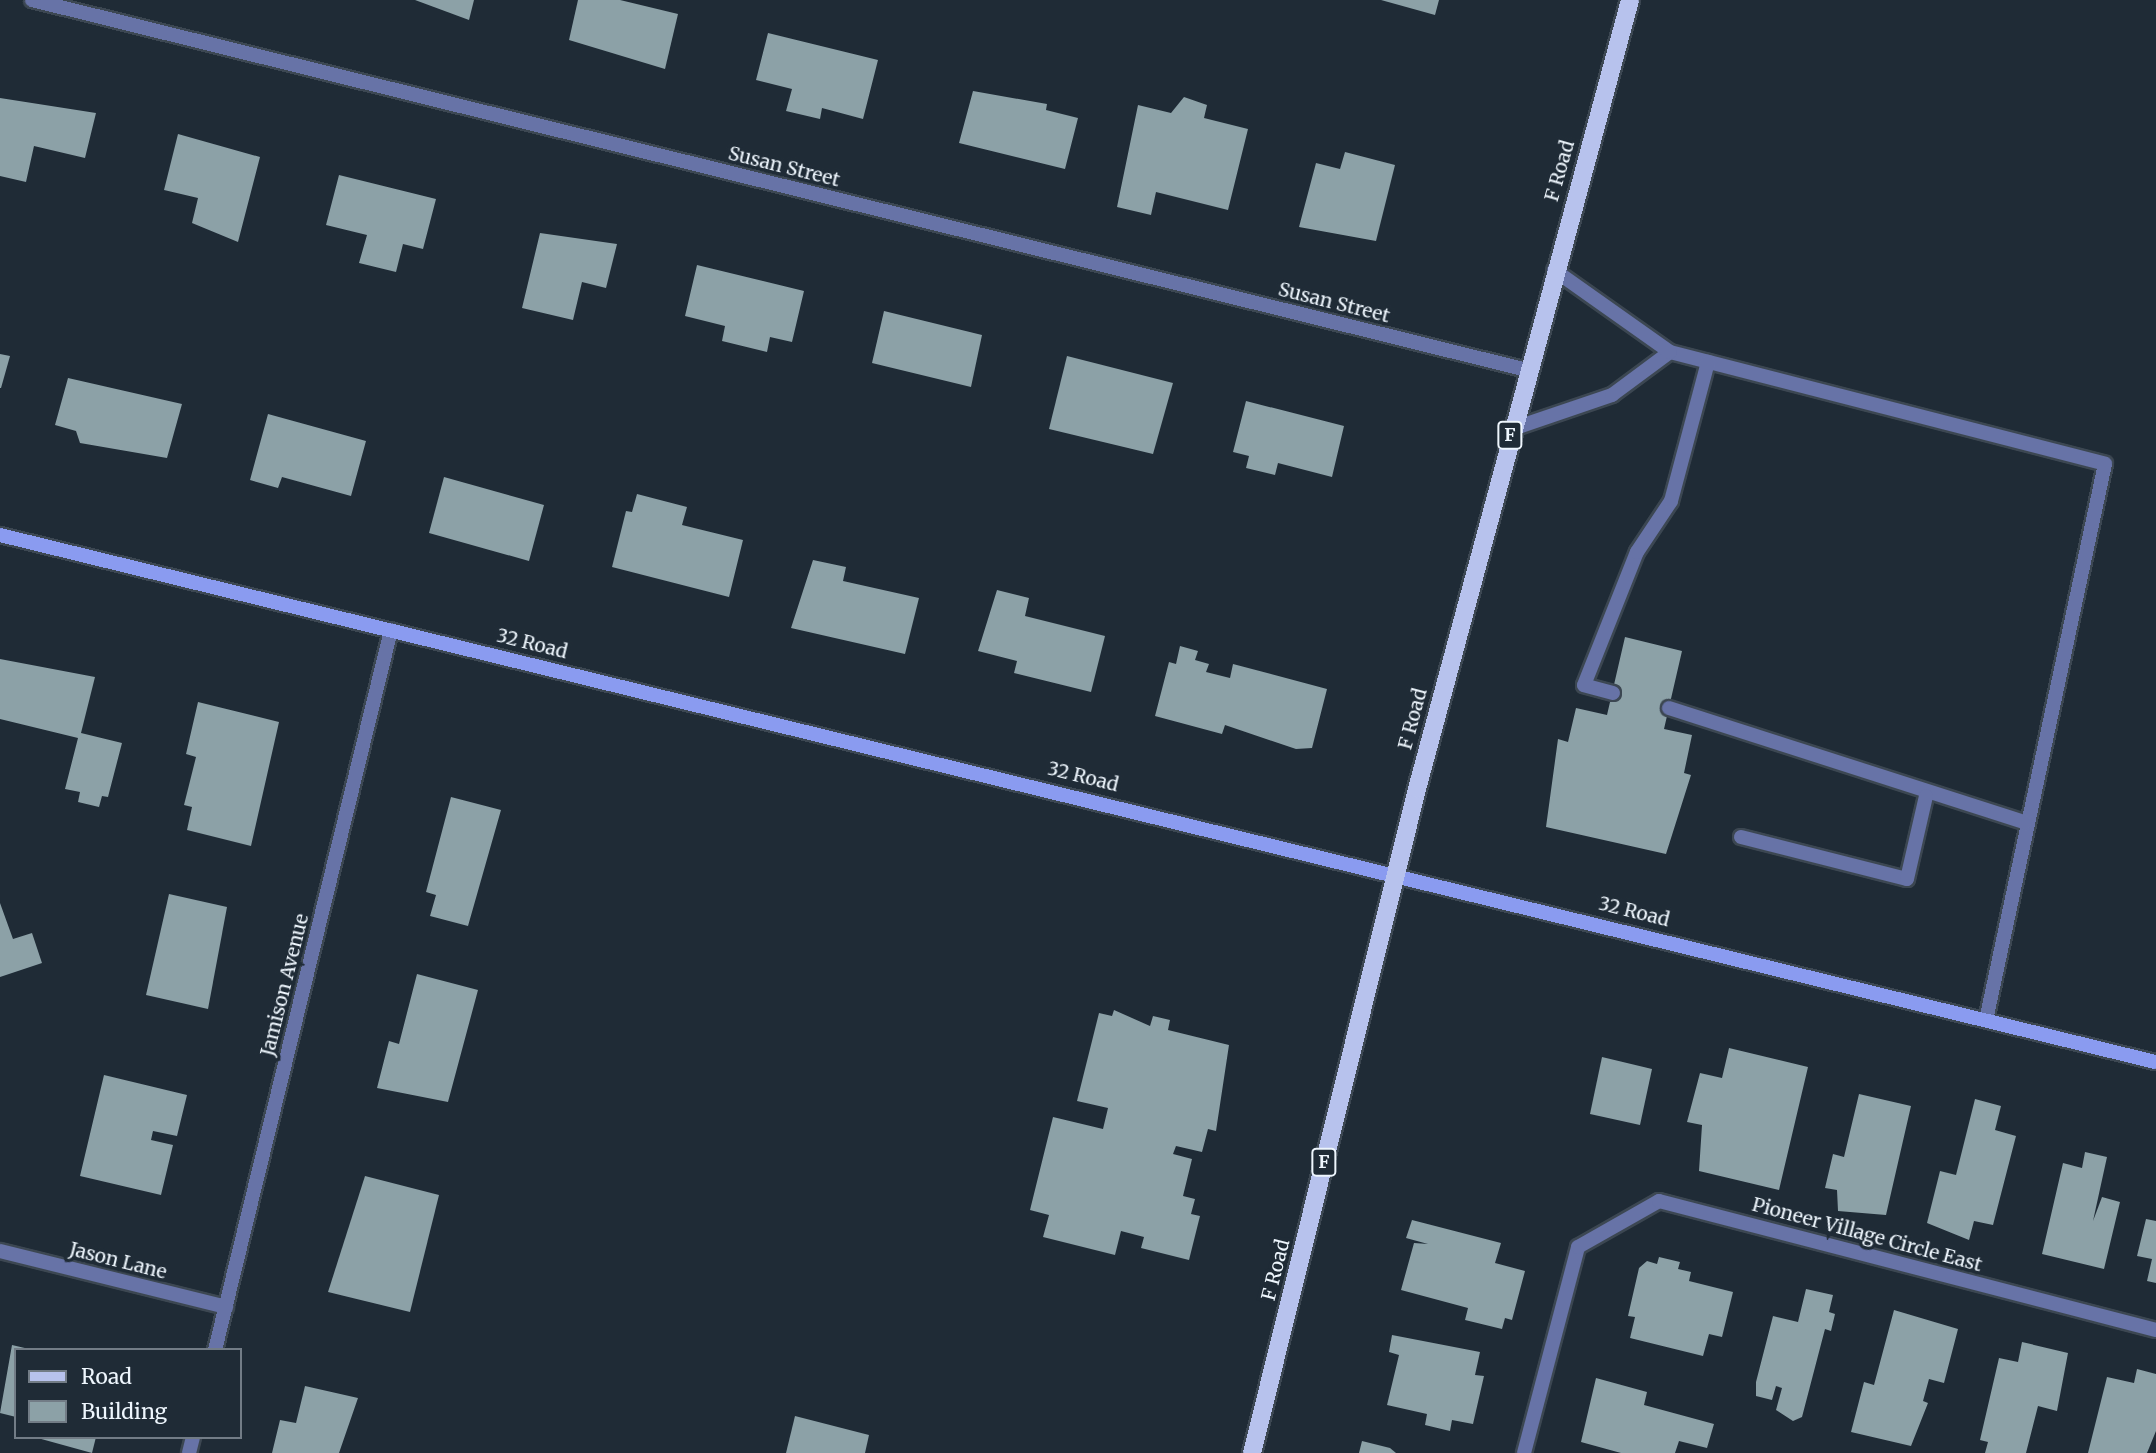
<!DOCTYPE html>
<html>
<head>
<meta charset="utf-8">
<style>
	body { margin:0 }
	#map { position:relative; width:2156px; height:1453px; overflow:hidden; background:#1f2b36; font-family:Merriweather,serif }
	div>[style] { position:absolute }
	.building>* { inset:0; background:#8ca1a7 }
	.roads { filter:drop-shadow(2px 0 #3c4752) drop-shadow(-2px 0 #3c4752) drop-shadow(0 2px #3c4752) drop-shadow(0 -2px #3c4752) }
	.lane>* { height:14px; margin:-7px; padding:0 7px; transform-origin:7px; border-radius:7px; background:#6773a7 }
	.street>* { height:14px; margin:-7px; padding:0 7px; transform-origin:7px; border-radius:7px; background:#6773a7 }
	.secondary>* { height:14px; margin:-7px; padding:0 7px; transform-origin:7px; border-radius:7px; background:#8a9bf0 }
	.primary>* { height:18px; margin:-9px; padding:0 9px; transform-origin:9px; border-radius:9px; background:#b7c2ed }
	span { translate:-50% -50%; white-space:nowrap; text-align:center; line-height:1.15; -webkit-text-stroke:7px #1f2b36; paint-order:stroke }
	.shield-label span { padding:2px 5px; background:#1f2b36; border:2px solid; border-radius:5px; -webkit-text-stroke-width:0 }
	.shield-label { font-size:18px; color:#eef6fd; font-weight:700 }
	.street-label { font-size:19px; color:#eef6fd }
	.legend { position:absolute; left:14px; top:1348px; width:228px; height:91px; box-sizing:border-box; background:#1f2b36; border:2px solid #727c86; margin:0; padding:9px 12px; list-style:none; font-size:21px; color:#eef6fd }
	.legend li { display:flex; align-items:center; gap:14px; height:35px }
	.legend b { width:35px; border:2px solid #727c86 }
</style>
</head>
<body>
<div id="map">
	<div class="building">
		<div style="clip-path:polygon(415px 0,474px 0,469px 20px)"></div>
		<div style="clip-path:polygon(578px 0,620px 0,678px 14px,665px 69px,569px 40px)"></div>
		<div style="clip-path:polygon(1381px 0,1439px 0,1435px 15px)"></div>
		<div style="clip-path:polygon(768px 33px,878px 60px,863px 119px,822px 108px,820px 119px,786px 111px,792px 89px,756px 80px)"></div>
		<div style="clip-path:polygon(973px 91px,1047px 104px,1046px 110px,1078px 118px,1065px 169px,959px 143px)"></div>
		<div style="clip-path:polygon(1184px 97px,1207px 105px,1204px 118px,1248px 129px,1228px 210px,1156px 192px,1151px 215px,1117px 207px,1138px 105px,1171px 113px)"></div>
		<div style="clip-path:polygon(0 98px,96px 113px,85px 158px,34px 146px,26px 182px,0 176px)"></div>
		<div style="clip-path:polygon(178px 134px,260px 157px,238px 242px,192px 223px,198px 198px,164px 190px)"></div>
		<div style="clip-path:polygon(1345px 152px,1395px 165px,1376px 241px,1299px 227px,1316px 163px,1340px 169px)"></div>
		<div style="clip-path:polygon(339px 175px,436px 199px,423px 249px,403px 244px,396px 272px,359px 263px,367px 235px,326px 225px)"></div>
		<div style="clip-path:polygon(540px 233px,617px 244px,606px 288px,582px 282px,573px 320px,522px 308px)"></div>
		<div style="clip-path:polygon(697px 265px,804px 291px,792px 342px,770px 337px,767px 352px,722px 341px,725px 326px,685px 316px)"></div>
		<div style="clip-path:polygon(884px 311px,982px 335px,971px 387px,872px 363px)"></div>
		<div style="clip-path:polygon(0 354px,10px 356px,1px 388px,0 388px)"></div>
		<div style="clip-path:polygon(1067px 356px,1173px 383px,1153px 454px,1049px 429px)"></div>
		<div style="clip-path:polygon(68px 378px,182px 404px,167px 458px,80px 443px,76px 431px,55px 425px)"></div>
		<div style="clip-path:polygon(1246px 401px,1344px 426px,1332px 477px,1278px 463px,1275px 475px,1246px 468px,1249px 456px,1233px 452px)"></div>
		<div style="clip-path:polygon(268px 414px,366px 441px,351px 496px,282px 477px,278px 488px,250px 480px)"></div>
		<div style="clip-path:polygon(444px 477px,544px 505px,529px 561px,429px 533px)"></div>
		<div style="clip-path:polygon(637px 494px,687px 507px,682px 525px,743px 540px,729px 597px,612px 567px,626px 511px,632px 512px)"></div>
		<div style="clip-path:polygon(813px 560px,846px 567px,843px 581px,919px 598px,905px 654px,791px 628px)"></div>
		<div style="clip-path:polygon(997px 590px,1029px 598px,1025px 616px,1105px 636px,1091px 692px,1014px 673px,1017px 661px,978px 651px)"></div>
		<div style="clip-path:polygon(1625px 637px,1682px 651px,1664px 729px,1692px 735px,1684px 773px,1691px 775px,1666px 854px,1546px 827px,1558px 739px,1568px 742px,1576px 708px,1607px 715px)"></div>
		<div style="clip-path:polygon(1180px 646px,1198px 651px,1195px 660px,1209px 664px,1206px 672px,1230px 678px,1233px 664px,1327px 689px,1312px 748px,1296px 749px,1225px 725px,1222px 734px,1155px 716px,1169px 662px,1176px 664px)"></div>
		<div style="clip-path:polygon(0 659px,95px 677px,81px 733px,122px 743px,108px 797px,102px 796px,99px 807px,78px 802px,80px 792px,65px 789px,78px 738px,0 719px)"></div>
		<div style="clip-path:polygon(198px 702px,279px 722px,251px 846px,187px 830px,192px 807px,184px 805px,196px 757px,186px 754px)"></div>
		<div style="clip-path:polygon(451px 797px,501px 810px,468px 926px,430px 916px,436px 895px,426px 892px)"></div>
		<div style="clip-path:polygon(169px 894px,227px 907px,208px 1009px,146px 995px)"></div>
		<div style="clip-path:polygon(0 903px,13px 939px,32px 933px,42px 963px,0 977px)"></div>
		<div style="clip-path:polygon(417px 974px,478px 990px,448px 1102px,377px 1088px,389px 1041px,399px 1044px)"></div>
		<div style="clip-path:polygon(1114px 1010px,1150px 1026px,1153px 1016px,1170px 1020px,1168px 1030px,1229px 1045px,1216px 1131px,1208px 1129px,1202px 1152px,1176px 1146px,1173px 1154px,1192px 1159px,1183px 1196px,1195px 1199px,1191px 1214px,1200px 1216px,1189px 1260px,1141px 1248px,1144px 1237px,1121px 1231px,1115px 1255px,1043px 1237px,1049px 1215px,1030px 1210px,1053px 1117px,1103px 1129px,1108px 1108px,1077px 1101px,1099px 1013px,1112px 1016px)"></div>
		<div style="clip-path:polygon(1729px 1048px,1808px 1067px,1779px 1190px,1699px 1171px,1702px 1125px,1687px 1122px,1700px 1073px,1722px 1078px)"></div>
		<div style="clip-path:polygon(1602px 1057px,1652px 1069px,1640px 1125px,1590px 1114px)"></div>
		<div style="clip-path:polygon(104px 1075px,187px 1095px,177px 1136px,153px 1131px,151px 1140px,173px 1145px,161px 1195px,80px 1176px)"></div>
		<div style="clip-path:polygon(1859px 1094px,1911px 1106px,1886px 1215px,1838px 1211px,1837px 1190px,1825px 1188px,1833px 1154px,1844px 1157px)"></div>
		<div style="clip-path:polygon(1975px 1099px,2001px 1106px,1995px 1130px,2016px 1136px,1993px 1225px,1974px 1221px,1969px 1240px,1927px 1223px,1940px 1171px,1956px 1175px)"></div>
		<div style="clip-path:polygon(2085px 1152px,2107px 1157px,2093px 1221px,2102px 1197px,2120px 1202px,2104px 1269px,2042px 1254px,2063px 1163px,2082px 1168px)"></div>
		<div style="clip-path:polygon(365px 1176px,439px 1195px,410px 1312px,328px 1292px)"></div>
		<div style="clip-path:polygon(2146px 1219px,2156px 1221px,2156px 1283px,2147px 1281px,2152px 1259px,2137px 1256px)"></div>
		<div style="clip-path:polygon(1412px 1220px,1501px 1243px,1495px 1263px,1525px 1271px,1512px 1320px,1505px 1318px,1502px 1329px,1465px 1320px,1468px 1308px,1401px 1290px,1414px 1243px,1428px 1244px,1406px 1238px)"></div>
		<div style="clip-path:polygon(1659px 1257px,1680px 1262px,1678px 1269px,1691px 1272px,1689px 1281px,1733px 1292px,1722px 1337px,1709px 1334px,1703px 1356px,1630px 1338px,1635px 1317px,1628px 1316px,1639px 1268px,1647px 1261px,1657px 1264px)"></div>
		<div style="clip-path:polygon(1806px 1289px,1833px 1295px,1829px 1312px,1835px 1314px,1831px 1331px,1825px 1329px,1802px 1417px,1793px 1421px,1776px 1410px,1782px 1388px,1776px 1386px,1772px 1400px,1756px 1396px,1756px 1382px,1773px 1316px,1798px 1322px)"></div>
		<div style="clip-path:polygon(1894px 1310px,1958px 1329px,1944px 1383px,1929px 1379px,1923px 1401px,1928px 1403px,1911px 1446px,1851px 1432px,1864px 1382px,1874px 1385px)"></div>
		<div style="clip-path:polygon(1392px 1335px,1480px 1352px,1475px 1375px,1484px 1376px,1473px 1424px,1452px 1420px,1450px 1431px,1425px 1425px,1427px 1414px,1387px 1405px,1399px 1355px,1389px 1352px)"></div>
		<div style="clip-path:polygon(2022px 1342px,2068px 1353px,2057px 1411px,2038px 1406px,2026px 1453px,1985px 1453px,1988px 1442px,1980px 1440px,1999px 1358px,2018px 1362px)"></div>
		<div style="clip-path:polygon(12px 1345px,29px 1349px,16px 1350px,16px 1417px,0 1413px)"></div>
		<div style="clip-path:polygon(2137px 1369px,2156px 1374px,2156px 1431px,2147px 1453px,2088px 1453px,2107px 1377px,2134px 1383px)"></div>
		<div style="clip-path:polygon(1596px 1378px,1647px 1392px,1644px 1405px,1714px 1424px,1707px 1448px,1679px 1441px,1675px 1453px,1621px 1453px,1581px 1442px)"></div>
		<div style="clip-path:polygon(305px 1386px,358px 1398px,339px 1453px,272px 1453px,280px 1420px,296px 1423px)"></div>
		<div style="clip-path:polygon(795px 1416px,869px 1435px,865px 1453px,786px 1453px)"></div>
		<div style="clip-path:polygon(34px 1437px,96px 1437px,92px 1453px)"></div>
		<div style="clip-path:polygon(1362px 1441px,1390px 1448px,1396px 1453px,1359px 1453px)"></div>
	</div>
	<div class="roads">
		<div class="lane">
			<div style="left:1670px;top:352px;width:449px;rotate:14.4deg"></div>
			<div style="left:2105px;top:464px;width:569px;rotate:102.08deg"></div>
			<div style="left:1512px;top:429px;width:106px;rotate:-18.8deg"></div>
			<div style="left:1612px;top:395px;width:72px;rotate:-36.6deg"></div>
			<div style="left:1670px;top:352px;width:142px;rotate:-144.7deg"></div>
			<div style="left:1613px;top:693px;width:30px;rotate:-165deg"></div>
			<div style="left:1584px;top:685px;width:143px;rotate:-68.3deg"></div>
			<div style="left:1637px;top:552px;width:61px;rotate:-56.3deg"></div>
			<div style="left:1671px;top:501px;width:144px;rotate:-75.1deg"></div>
			<div style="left:1669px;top:708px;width:374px;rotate:17.8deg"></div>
			<div style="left:1741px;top:837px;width:171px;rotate:14.2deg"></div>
			<div style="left:1907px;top:879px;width:85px;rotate:-77.1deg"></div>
		</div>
		<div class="street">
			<div style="left:32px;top:0;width:1540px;rotate:13.9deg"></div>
			<div style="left:0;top:1251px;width:233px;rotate:13.9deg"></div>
			<div style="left:215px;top:1350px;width:741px;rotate:-76.26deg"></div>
			<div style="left:189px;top:1453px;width:16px;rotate:-76deg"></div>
			<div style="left:1524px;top:1453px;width:213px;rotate:-75.3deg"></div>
			<div style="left:1578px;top:1247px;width:93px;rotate:-29.6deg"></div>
			<div style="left:1659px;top:1201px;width:513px;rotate:14.55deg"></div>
		</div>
		<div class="secondary">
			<div style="left:0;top:535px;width:2219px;rotate:13.74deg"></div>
		</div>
		<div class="primary">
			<div style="left:1252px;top:1453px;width:684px;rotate:-76.04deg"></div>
			<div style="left:1417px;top:789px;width:817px;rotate:-74.89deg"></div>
		</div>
	</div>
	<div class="shield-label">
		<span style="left:1510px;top:435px">F</span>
		<span style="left:1324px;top:1162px">F</span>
	</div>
	<div class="street-label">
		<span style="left:784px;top:167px;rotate:14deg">Susan Street</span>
		<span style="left:1560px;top:171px;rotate:-74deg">F Road</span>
		<span style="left:1334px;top:303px;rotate:14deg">Susan Street</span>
		<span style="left:532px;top:644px;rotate:14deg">32 Road</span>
		<span style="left:1413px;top:719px;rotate:-75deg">F Road</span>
		<span style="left:1083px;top:777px;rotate:14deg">32 Road</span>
		<span style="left:1634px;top:912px;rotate:14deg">32 Road</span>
		<span style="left:285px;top:985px;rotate:-76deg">Jamison Avenue</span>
		<span style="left:1867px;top:1235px;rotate:15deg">Pioneer Village Circle East</span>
		<span style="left:118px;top:1261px;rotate:14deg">Jason Lane</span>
		<span style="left:1276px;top:1270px;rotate:-76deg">F Road</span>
	</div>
	<ul class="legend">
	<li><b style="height:9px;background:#b7c2ed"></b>Road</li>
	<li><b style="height:19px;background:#8ca1a7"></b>Building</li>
	</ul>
</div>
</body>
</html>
